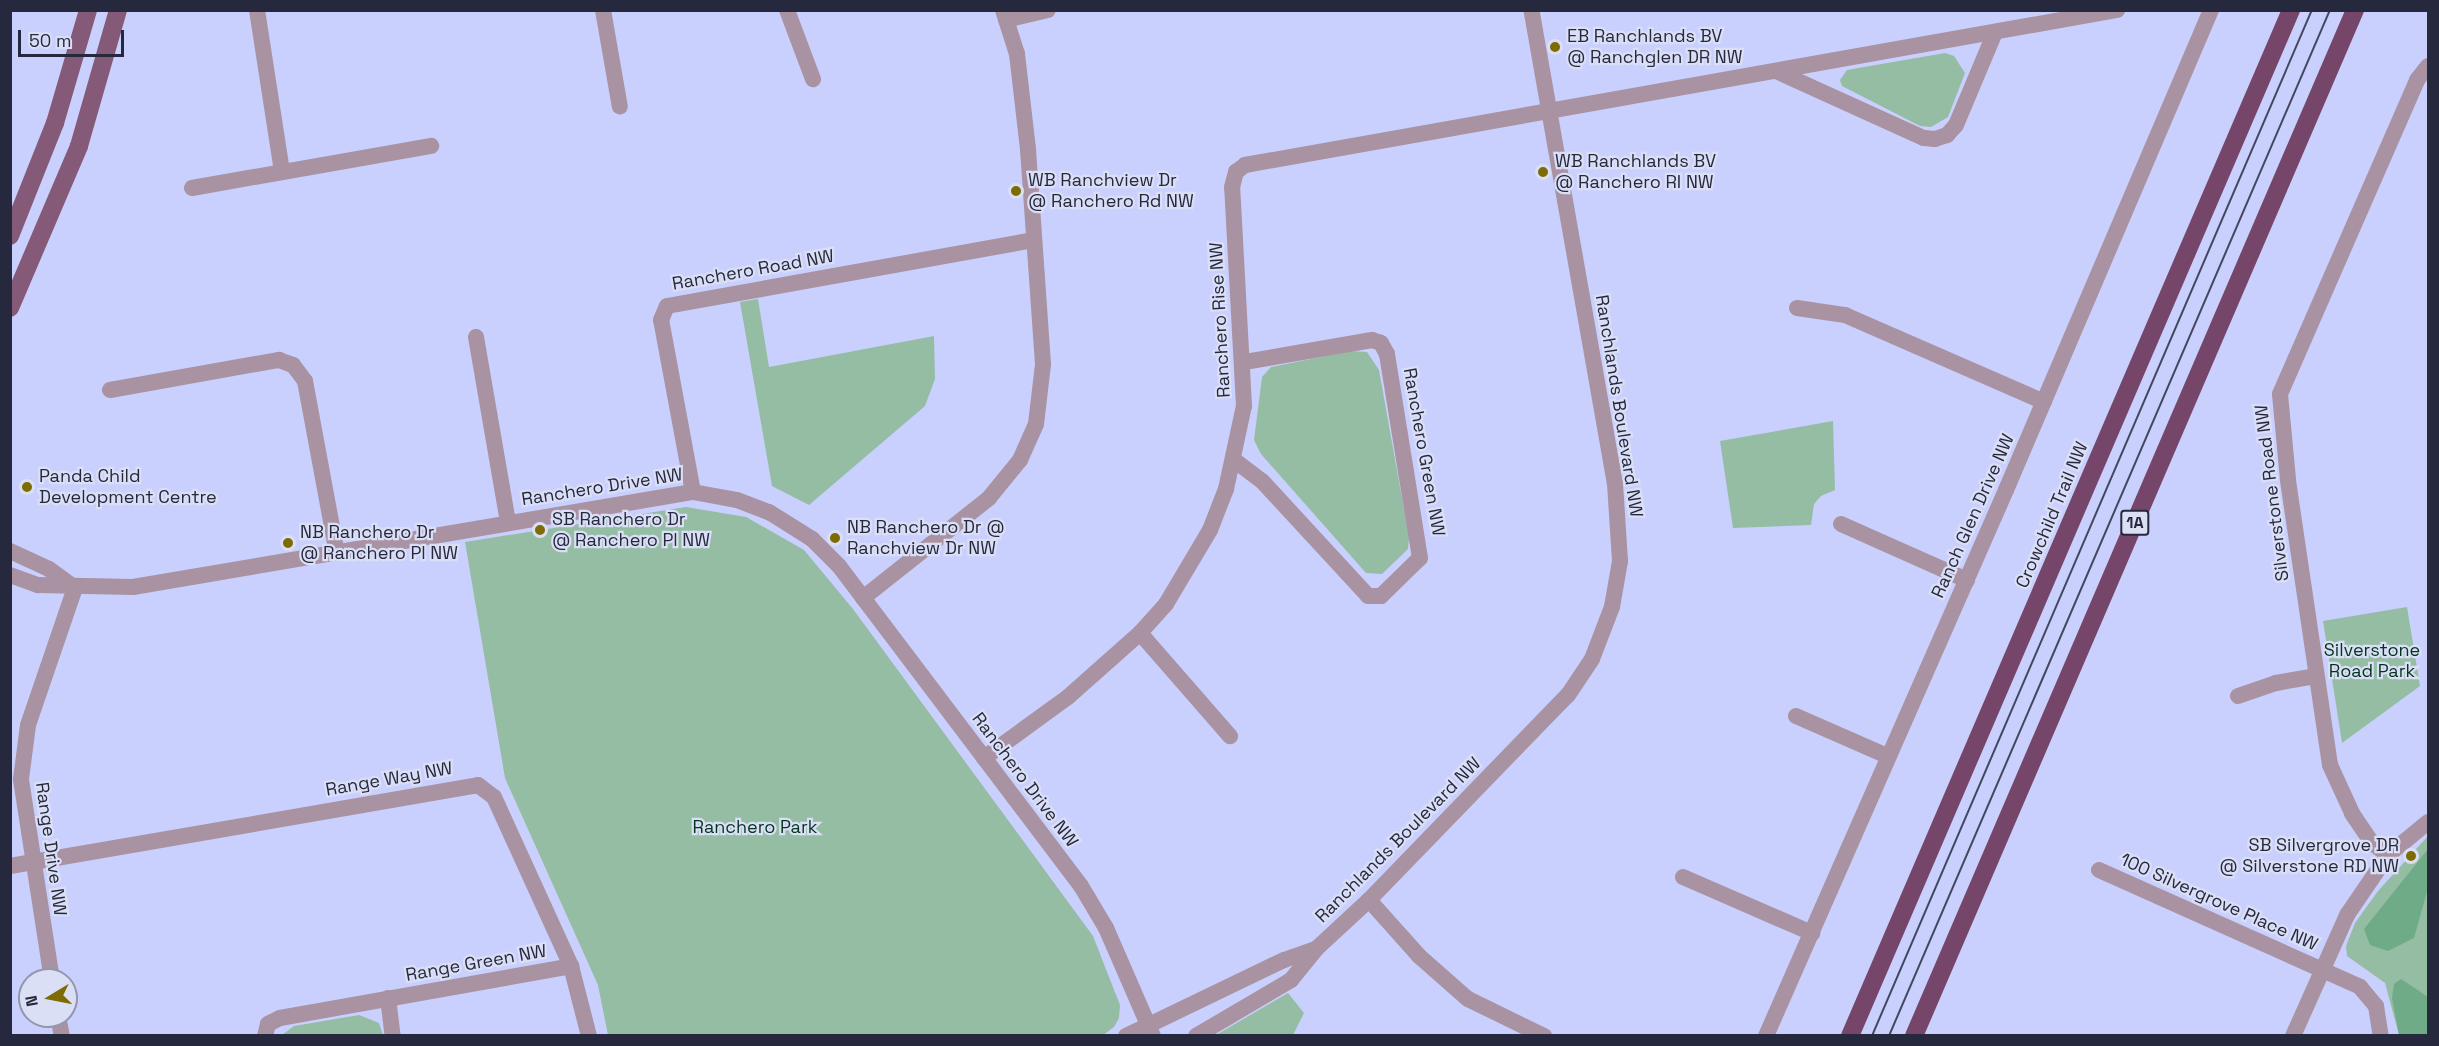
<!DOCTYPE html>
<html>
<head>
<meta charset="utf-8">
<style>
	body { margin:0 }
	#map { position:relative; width:2439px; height:1046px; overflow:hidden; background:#c9d0fd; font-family:"Space Grotesk",sans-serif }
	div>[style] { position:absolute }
	.green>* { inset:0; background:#94bda4 }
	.forest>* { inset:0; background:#6fab87 }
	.minor>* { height:16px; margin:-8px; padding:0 8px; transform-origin:8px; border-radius:8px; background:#a992a2 }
	.major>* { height:18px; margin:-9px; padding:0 9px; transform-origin:9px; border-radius:9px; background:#845a78 }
	.highway>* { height:18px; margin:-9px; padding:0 9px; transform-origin:9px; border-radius:9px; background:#754669 }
	.tram>* { height:1.5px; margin:-0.75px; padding:0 0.75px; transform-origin:0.75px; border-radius:0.75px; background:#434760 }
	.dots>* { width:16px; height:16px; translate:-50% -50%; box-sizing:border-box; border:3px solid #dbdff6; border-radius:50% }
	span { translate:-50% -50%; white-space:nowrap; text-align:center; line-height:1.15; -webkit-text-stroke:4.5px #dbdff6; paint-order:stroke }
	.shield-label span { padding:2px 4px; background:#dbdff6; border:2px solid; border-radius:4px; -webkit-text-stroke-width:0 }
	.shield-label { font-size:16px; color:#26293e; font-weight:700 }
	.poi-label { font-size:18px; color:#26293e }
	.left { translate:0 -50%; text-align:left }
	.right { translate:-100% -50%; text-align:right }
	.street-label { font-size:18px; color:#26293e }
	.park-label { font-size:18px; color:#02351e }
	.frame { position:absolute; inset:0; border:12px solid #26293e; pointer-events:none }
	.north { position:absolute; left:18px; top:968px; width:60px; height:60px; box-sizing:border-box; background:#dbdff6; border:2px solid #9396ac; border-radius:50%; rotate:260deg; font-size:16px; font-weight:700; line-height:24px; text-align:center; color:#26293e }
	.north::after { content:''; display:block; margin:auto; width:21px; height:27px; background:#7d6b04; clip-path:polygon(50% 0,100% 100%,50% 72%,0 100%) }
	.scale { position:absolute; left:18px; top:30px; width:106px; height:27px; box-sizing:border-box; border:3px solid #26293e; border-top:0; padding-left:8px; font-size:18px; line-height:21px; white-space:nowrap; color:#26293e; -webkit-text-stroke:4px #dbdff6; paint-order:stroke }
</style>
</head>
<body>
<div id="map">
	<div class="green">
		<div style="clip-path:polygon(1945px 53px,1954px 56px,1965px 73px,1948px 117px,1931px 127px,1920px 126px,1842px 86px,1840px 80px,1847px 70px)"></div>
		<div style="clip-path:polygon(758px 299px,769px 367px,934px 336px,935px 379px,925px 406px,809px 505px,772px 486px,740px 302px)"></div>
		<div style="clip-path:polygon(1351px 351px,1367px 352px,1379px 370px,1409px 537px,1408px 549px,1382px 574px,1366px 573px,1261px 454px,1254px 440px,1262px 377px,1271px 367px)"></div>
		<div style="clip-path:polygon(1833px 421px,1835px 490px,1821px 496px,1814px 504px,1811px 525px,1733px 528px,1720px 441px)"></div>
		<div style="clip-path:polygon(686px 507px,746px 517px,804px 550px,853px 609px,1093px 936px,1120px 1005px,1119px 1018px,1114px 1027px,1102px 1036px,608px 1035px,598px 985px,505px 778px,465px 542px)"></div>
		<div style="clip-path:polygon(2407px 607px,2420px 686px,2342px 743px,2323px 621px)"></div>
		<div style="clip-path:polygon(2428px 836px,2428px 1035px,2399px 1035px,2385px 983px,2347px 956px,2346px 946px,2355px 923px,2378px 891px)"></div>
		<div style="clip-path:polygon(1288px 993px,1304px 1013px,1293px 1035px,1216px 1035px)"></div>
		<div style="clip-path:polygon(359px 1015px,379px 1023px,383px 1035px,282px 1035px,294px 1026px)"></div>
	</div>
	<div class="forest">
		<div style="clip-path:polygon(2428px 849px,2428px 888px,2414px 938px,2388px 951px,2370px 945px,2364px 929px)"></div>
		<div style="clip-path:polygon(2401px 979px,2428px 997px,2428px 1035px,2399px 1035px,2392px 998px,2394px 984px)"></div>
	</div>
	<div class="minor">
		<div style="left:257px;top:10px;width:164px;rotate:81.2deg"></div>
		<div style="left:603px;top:10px;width:98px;rotate:80.1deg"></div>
		<div style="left:787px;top:10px;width:74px;rotate:69.4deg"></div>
		<div style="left:1006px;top:20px;width:43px;rotate:-13.4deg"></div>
		<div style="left:1776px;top:71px;width:162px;rotate:24.4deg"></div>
		<div style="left:1924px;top:138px;width:11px;rotate:5deg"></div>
		<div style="left:1935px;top:139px;width:13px;rotate:-18deg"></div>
		<div style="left:1947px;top:135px;width:13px;rotate:-48deg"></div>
		<div style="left:1956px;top:125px;width:101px;rotate:-67.2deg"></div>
		<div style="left:192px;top:188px;width:243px;rotate:-10deg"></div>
		<div style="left:1797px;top:308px;width:49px;rotate:8.3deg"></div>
		<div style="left:1845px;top:315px;width:217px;rotate:23.6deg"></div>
		<div style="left:476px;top:337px;width:188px;rotate:80.2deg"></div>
		<div style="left:110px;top:390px;width:172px;rotate:-10.1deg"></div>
		<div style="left:279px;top:360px;width:15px;rotate:20deg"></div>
		<div style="left:293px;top:365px;width:20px;rotate:53deg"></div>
		<div style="left:305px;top:381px;width:175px;rotate:79.5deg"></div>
		<div style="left:1234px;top:460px;width:35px;rotate:37deg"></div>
		<div style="left:1262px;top:481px;width:156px;rotate:47.3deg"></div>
		<div style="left:1368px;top:596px;width:13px"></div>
		<div style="left:1381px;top:596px;width:54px;rotate:-44.3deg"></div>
		<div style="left:1420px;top:558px;width:207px;rotate:-99.2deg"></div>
		<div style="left:1387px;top:354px;width:13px;rotate:-119deg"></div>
		<div style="left:1381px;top:343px;width:9px;rotate:-162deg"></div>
		<div style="left:1372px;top:340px;width:130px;rotate:170.2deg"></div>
		<div style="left:693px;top:492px;width:175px;rotate:-100.5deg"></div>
		<div style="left:661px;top:320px;width:15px;rotate:-67deg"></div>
		<div style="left:667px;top:306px;width:373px;rotate:-10.2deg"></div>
		<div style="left:1841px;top:524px;width:138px;rotate:24deg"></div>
		<div style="left:10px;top:551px;width:43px;rotate:24.8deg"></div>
		<div style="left:49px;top:569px;width:31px;rotate:36deg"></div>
		<div style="left:10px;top:575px;width:30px;rotate:20deg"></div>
		<div style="left:38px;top:585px;width:95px;rotate:1.2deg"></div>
		<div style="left:133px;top:587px;width:568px;rotate:-9.63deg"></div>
		<div style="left:693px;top:492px;width:45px;rotate:10.3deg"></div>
		<div style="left:737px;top:500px;width:34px;rotate:21deg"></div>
		<div style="left:769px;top:512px;width:51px;rotate:32.1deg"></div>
		<div style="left:812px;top:539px;width:38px;rotate:45deg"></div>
		<div style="left:839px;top:566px;width:401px;rotate:52.9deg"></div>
		<div style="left:1081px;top:886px;width:49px;rotate:59.2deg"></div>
		<div style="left:1106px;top:928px;width:118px;rotate:66.5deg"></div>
		<div style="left:863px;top:598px;width:161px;rotate:-38.4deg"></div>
		<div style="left:989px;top:498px;width:49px;rotate:-50.8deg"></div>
		<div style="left:1020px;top:460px;width:39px;rotate:-66deg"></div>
		<div style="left:1036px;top:424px;width:60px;rotate:-83.3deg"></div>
		<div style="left:1043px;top:364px;width:216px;rotate:-94deg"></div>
		<div style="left:1028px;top:149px;width:96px;rotate:-96.6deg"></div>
		<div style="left:1017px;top:54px;width:46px;rotate:-107.7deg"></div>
		<div style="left:1140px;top:633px;width:137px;rotate:48.9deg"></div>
		<div style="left:2238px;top:696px;width:40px;rotate:-18.9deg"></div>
		<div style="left:2276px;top:683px;width:40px;rotate:-10deg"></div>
		<div style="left:1796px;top:716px;width:99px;rotate:23.7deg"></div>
		<div style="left:984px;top:758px;width:104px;rotate:-36deg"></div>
		<div style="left:1068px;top:697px;width:96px;rotate:-41.6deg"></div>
		<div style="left:1140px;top:633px;width:39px;rotate:-48deg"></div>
		<div style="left:1166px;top:604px;width:86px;rotate:-59.3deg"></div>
		<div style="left:1210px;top:530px;width:44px;rotate:-68.7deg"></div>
		<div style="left:1226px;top:489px;width:85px;rotate:-77.8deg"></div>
		<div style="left:1244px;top:406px;width:219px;rotate:-93.1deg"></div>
		<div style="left:1232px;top:187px;width:16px;rotate:-75deg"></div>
		<div style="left:1236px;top:172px;width:11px;rotate:-38deg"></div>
		<div style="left:1245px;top:165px;width:886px;rotate:-10.08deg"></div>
		<div style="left:2388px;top:855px;width:20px;rotate:-143deg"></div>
		<div style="left:2372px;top:843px;width:36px;rotate:-124deg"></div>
		<div style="left:2352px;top:813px;width:53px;rotate:-114.6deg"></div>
		<div style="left:2330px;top:765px;width:289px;rotate:-98.4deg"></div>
		<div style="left:2288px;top:479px;width:85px;rotate:-95.4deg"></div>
		<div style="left:2280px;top:394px;width:343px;rotate:-66.4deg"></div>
		<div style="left:2417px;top:80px;width:18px;rotate:-52deg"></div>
		<div style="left:10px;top:866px;width:475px;rotate:-9.8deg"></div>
		<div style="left:478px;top:785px;width:20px;rotate:37deg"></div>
		<div style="left:494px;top:797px;width:186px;rotate:65.5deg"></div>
		<div style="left:571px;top:966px;width:72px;rotate:75.6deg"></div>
		<div style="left:2099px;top:870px;width:286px;rotate:24.1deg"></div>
		<div style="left:2360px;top:987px;width:25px;rotate:50deg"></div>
		<div style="left:2376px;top:1006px;width:30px;rotate:81deg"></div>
		<div style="left:1683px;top:877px;width:141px;rotate:23.5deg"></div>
		<div style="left:1369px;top:900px;width:75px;rotate:48.2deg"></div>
		<div style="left:1419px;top:956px;width:65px;rotate:41.3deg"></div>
		<div style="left:1468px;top:999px;width:85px;rotate:26deg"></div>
		<div style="left:52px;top:980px;width:203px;rotate:-98.8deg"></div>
		<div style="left:21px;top:779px;width:54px;rotate:-82.6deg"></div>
		<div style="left:28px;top:725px;width:145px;rotate:-71.1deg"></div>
		<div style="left:388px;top:998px;width:38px;rotate:83deg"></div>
		<div style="left:58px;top:1016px;width:20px;rotate:79deg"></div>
		<div style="left:265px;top:1036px;width:12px;rotate:-76deg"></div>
		<div style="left:268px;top:1024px;width:13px;rotate:-27deg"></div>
		<div style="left:280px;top:1018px;width:296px;rotate:-10.1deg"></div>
		<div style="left:1126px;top:1036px;width:175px;rotate:-25.7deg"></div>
		<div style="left:1284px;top:960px;width:34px;rotate:-19deg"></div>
		<div style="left:1196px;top:1036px;width:110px;rotate:-30.5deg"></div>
		<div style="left:1291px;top:980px;width:40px;rotate:-51deg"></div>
		<div style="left:1316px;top:949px;width:72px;rotate:-42.8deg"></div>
		<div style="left:1369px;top:900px;width:286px;rotate:-45.9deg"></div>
		<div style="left:1568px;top:695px;width:43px;rotate:-56.3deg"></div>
		<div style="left:1592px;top:659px;width:56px;rotate:-69deg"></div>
		<div style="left:1612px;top:607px;width:47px;rotate:-80.1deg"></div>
		<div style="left:1620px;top:561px;width:77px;rotate:-93.7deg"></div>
		<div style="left:1615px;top:484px;width:481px;rotate:-100deg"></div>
		<div style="left:1766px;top:1036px;width:596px;rotate:-66.27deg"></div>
		<div style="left:2006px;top:490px;width:522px;rotate:-66.87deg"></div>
		<div style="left:2293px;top:1036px;width:133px;rotate:-65.9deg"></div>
		<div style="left:2347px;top:915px;width:73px;rotate:-55.7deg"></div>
		<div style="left:2388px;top:855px;width:52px;rotate:-39.5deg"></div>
	</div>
	<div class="major">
		<div style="left:10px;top:236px;width:122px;rotate:-68.3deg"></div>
		<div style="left:55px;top:123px;width:118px;rotate:-73.7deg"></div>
		<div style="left:10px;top:308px;width:176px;rotate:-66.9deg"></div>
		<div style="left:79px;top:146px;width:141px;rotate:-74deg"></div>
	</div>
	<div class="highway">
		<div style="left:1850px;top:1036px;width:1117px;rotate:-66.74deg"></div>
		<div style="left:1914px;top:1036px;width:1117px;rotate:-66.74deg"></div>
	</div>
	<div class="tram">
		<div style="left:1872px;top:1036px;width:1116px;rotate:-66.79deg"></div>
		<div style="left:1889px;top:1036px;width:1117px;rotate:-66.74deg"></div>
	</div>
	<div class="dots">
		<div style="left:1555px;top:47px;background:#7d6b04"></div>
		<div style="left:1543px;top:172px;background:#7d6b04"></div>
		<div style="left:1016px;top:191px;background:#7d6b04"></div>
		<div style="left:27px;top:487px;background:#7d6b04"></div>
		<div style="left:540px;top:530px;background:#7d6b04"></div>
		<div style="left:835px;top:538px;background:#7d6b04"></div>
		<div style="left:288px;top:543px;background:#7d6b04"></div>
		<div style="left:2411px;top:856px;background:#7d6b04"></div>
	</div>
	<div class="shield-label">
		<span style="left:2135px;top:523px">1A</span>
	</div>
	<div class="poi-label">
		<span class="left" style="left:1567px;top:47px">EB Ranchlands BV<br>@ Ranchglen DR NW</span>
		<span class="left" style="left:1555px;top:172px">WB Ranchlands BV<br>@ Ranchero RI NW</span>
		<span class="left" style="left:1028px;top:191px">WB Ranchview Dr<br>@ Ranchero Rd NW</span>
		<span class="left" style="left:39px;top:487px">Panda Child<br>Development Centre</span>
		<span class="left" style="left:552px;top:530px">SB Ranchero Dr<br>@ Ranchero Pl NW</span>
		<span class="left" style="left:847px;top:538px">NB Ranchero Dr @<br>Ranchview Dr NW</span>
		<span class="left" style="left:300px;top:543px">NB Ranchero Dr<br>@ Ranchero Pl NW</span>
		<span class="right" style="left:2399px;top:856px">SB Silvergrove DR<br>@ Silverstone RD NW</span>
	</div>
	<div class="street-label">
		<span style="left:753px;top:270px;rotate:-10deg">Ranchero Road NW</span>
		<span style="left:1220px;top:320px;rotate:-93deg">Ranchero Rise NW</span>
		<span style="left:1619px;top:406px;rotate:81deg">Ranchlands Boulevard NW</span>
		<span style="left:1424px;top:452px;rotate:80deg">Ranchero Green NW</span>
		<span style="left:602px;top:487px;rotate:-9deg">Ranchero Drive NW</span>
		<span style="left:2272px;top:493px;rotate:-97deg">Silverstone Road NW</span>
		<span style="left:2052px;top:515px;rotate:-67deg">Crowchild Trail NW</span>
		<span style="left:1973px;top:516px;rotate:-66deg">Ranch Glen Drive NW</span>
		<span style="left:389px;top:779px;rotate:-10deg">Range Way NW</span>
		<span style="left:1025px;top:780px;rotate:53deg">Ranchero Drive NW</span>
		<span style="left:1398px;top:840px;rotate:-45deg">Ranchlands Boulevard NW</span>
		<span style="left:51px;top:849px;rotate:82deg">Range Drive NW</span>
		<span style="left:2219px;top:902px;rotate:24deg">100 Silvergrove Place NW</span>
		<span style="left:476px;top:963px;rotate:-10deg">Range Green NW</span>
	</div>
	<div class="park-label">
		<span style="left:2372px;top:661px">Silverstone<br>Road Park</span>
		<span style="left:755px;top:827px">Ranchero Park</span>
	</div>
	<div class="frame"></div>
	<div class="north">N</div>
	<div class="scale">50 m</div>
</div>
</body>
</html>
